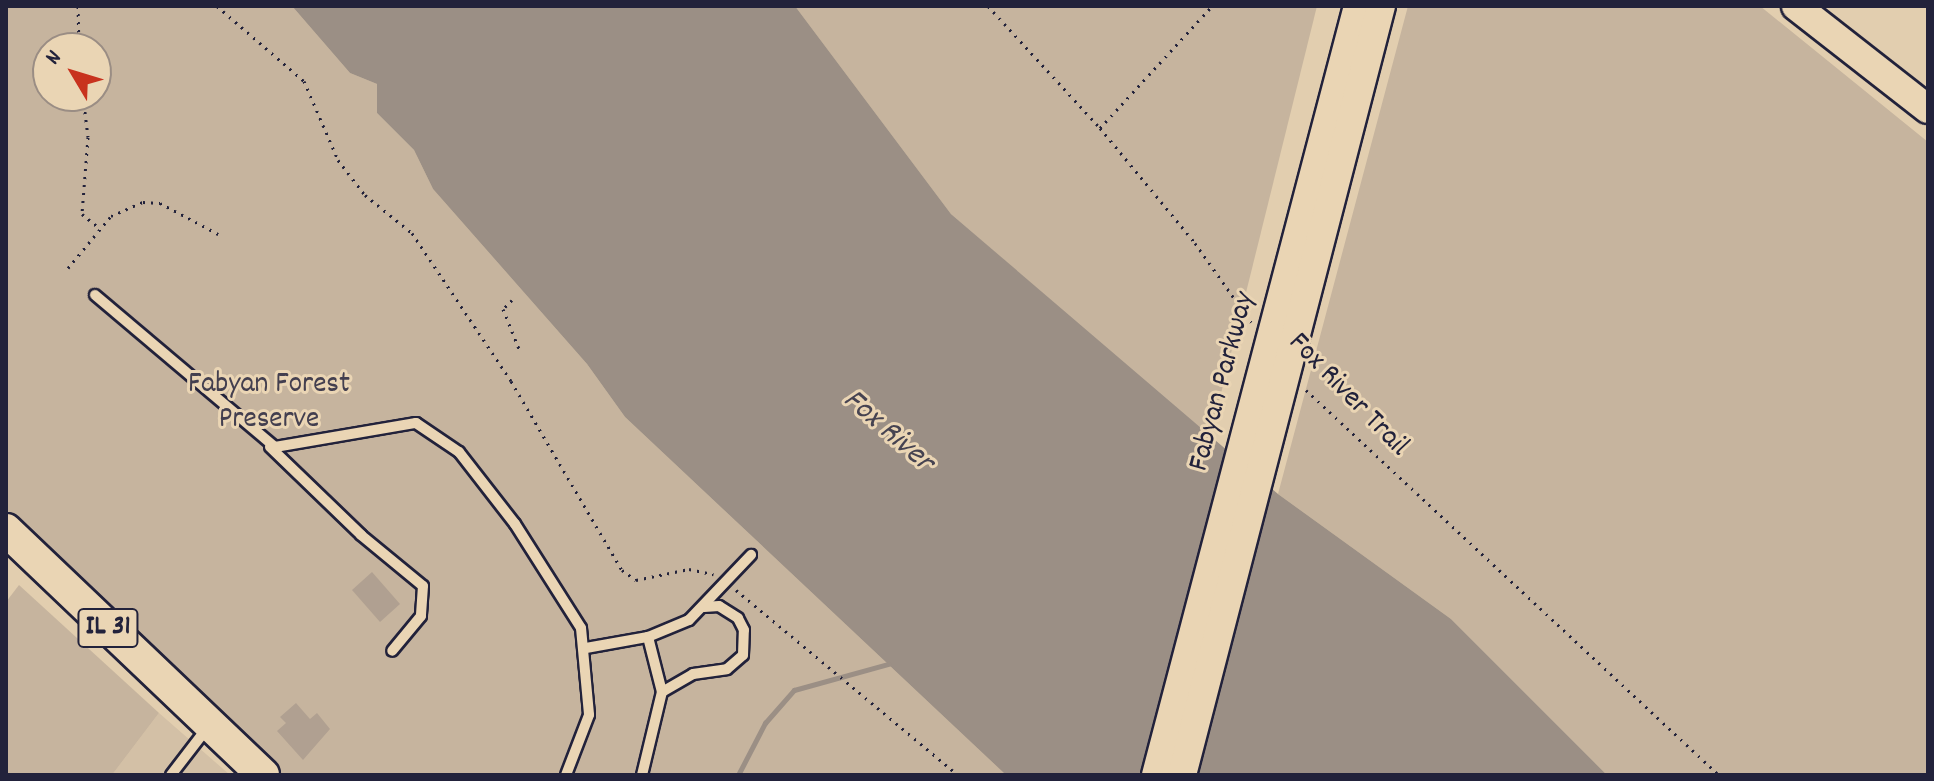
<!DOCTYPE html>
<html>
<head>
<meta charset="utf-8">
<style>
	body { margin:0 }
	#map { position:relative; width:1934px; height:781px; overflow:hidden; background:#e2ceaf; font-family:Dekko,sans-serif }
	div>[style] { position:absolute }
	.built>* { inset:0; background:#d3c0a6 }
	.green>* { inset:0; background:#c6b49e }
	.water>* { inset:0; background:#9b8f85 }
	.stream>* { height:5px; margin:-2.5px; padding:0 2.5px; transform-origin:2.5px; border-radius:2.5px; background:#9b8f85 }
	.building>* { inset:0; background:#b0a091 }
	.path>* { height:3px; margin-top:-1.5px; transform-origin:0; background:repeating-linear-gradient(90deg,#22223b 0 2px,transparent 0 8px) }
	.roads { filter:drop-shadow(2px 0 #22223b) drop-shadow(-2px 0 #22223b) drop-shadow(0 2px #22223b) drop-shadow(0 -2px #22223b) }
	.lane>* { height:10px; margin:-5px; padding:0 5px; transform-origin:5px; border-radius:5px; background:#ead5b4 }
	.secondary>* { height:28px; margin:-14px; padding:0 14px; transform-origin:14px; border-radius:14px; background:#ead5b4 }
	.primary>* { height:32px; margin:-16px; padding:0 16px; transform-origin:16px; border-radius:16px; background:#ead5b4 }
	.bridges { filter:drop-shadow(2px 0 #22223b) drop-shadow(-2px 0 #22223b) drop-shadow(0 2px #22223b) drop-shadow(0 -2px #22223b) }
	.secondary-bridge>* { height:28px; margin:-14px; padding:0 14px; transform-origin:14px; border-radius:14px; background:#ead5b4 }
	span { translate:-50% -50%; white-space:nowrap; text-align:center; line-height:1.15; -webkit-text-stroke:6px #ead5b4; paint-order:stroke }
	.shield-label span { padding:2px 6px; background:#ead5b4; border:2px solid; border-radius:6px; -webkit-text-stroke-width:0 }
	.shield-label { font-size:28px; color:#22223b; font-weight:700 }
	.street-label { font-size:30px; color:#22223b }
	.park-label { font-size:30px; color:#433f4f }
	.water-label { font-size:32px; color:#464351; font-style:italic }
	.frame { position:absolute; inset:0; border:8px solid #22223b; pointer-events:none }
	.north { position:absolute; left:32px; top:32px; width:80px; height:80px; box-sizing:border-box; background:#ead5b4; border:2px solid #9a8d84; border-radius:50%; rotate:308deg; font-size:22px; font-weight:700; line-height:32px; text-align:center; color:#22223b }
	.north::after { content:''; display:block; margin:auto; width:28px; height:36px; background:#c8321e; clip-path:polygon(50% 0,100% 100%,50% 72%,0 100%) }
</style>
</head>
<body>
<div id="map">
	<div class="built">
		<div style="clip-path:polygon(159px 713px,230px 775px,112px 775px)"></div>
	</div>
	<div class="green">
		<div style="clip-path:polygon(evenodd,6px 6px,292px 6px,350px 73px,377px 84px,377px 113px,414px 150px,433px 189px,587px 364px,625px 417px,1006px 775px,274px 775px,6px 512px,6px 6px,48px 48px,96px 48px,96px 96px,48px 96px,48px 48px)"></div>
		<div style="clip-path:polygon(795px 6px,1317px 6px,1210px 438px,951px 214px)"></div>
		<div style="clip-path:polygon(1408px 6px,1760px 6px,1928px 142px,1928px 775px,1607px 775px,1451px 619px,1278px 494px)"></div>
		<div style="clip-path:polygon(19px 585px,159px 713px,112px 775px,6px 775px,6px 602px)"></div>
	</div>
	<div class="water">
		<div style="clip-path:polygon(292px 6px,795px 6px,951px 214px,1278px 494px,1451px 619px,1607px 775px,1006px 775px,625px 417px,587px 364px,433px 189px,414px 150px,377px 113px,377px 84px,350px 73px)"></div>
	</div>
	<div class="stream">
		<div style="left:738px;top:775px;width:59px;rotate:-62.6deg"></div>
		<div style="left:765px;top:723px;width:44px;rotate:-48.7deg"></div>
		<div style="left:794px;top:690px;width:98px;rotate:-15.5deg"></div>
	</div>
	<div class="building">
		<div style="clip-path:polygon(372px 572px,400px 604px,380px 622px,352px 590px)"></div>
		<div style="clip-path:polygon(296px 703px,310px 719px,317px 713px,330px 729px,303px 760px,277px 731px,286px 723px,280px 717px)"></div>
	</div>
	<div class="path">
		<div style="left:78px;top:6px;width:42px;rotate:88.6deg"></div>
		<div style="left:217px;top:6px;width:115px;rotate:40.8deg"></div>
		<div style="left:304px;top:81px;width:86px;rotate:66.7deg"></div>
		<div style="left:338px;top:160px;width:44px;rotate:52.4deg"></div>
		<div style="left:365px;top:195px;width:60px;rotate:39deg"></div>
		<div style="left:412px;top:233px;width:178px;rotate:56.2deg"></div>
		<div style="left:511px;top:381px;width:219px;rotate:59.6deg"></div>
		<div style="left:622px;top:570px;width:17px;rotate:36deg"></div>
		<div style="left:636px;top:580px;width:54px;rotate:-11.7deg"></div>
		<div style="left:689px;top:569px;width:25px;rotate:12deg"></div>
		<div style="left:988px;top:6px;width:166px;rotate:47.4deg"></div>
		<div style="left:1100px;top:128px;width:149px;rotate:50.4deg"></div>
		<div style="left:1195px;top:243px;width:97px;rotate:54.7deg"></div>
		<div style="left:83px;top:96px;width:41px;rotate:83deg"></div>
		<div style="left:88px;top:137px;width:77px;rotate:94.5deg"></div>
		<div style="left:82px;top:214px;width:21px;rotate:39deg"></div>
		<div style="left:1100px;top:128px;width:166px;rotate:-47.4deg"></div>
		<div style="left:68px;top:268px;width:67px;rotate:-50.4deg"></div>
		<div style="left:111px;top:216px;width:35px;rotate:-24deg"></div>
		<div style="left:143px;top:202px;width:17px;rotate:3deg"></div>
		<div style="left:160px;top:203px;width:66px;rotate:28.1deg"></div>
		<div style="left:512px;top:300px;width:13px;rotate:135deg"></div>
		<div style="left:503px;top:309px;width:45px;rotate:68deg"></div>
		<div style="left:1306px;top:390px;width:565px;rotate:42.99deg"></div>
		<div style="left:736px;top:590px;width:289px;rotate:39.8deg"></div>
	</div>
	<div class="roads">
		<div class="lane">
			<div style="left:95px;top:295px;width:236px;rotate:40.2deg"></div>
			<div style="left:275px;top:447px;width:143px;rotate:-9.7deg"></div>
			<div style="left:416px;top:423px;width:52px;rotate:34deg"></div>
			<div style="left:459px;top:452px;width:91px;rotate:52.1deg"></div>
			<div style="left:515px;top:524px;width:123px;rotate:57.6deg"></div>
			<div style="left:581px;top:628px;width:87px;rotate:84.7deg"></div>
			<div style="left:589px;top:715px;width:64px;rotate:111deg"></div>
			<div style="left:270px;top:447px;width:127px;rotate:44deg"></div>
			<div style="left:361px;top:535px;width:80px;rotate:39.4deg"></div>
			<div style="left:423px;top:586px;width:30px;rotate:94deg"></div>
			<div style="left:421px;top:616px;width:45px;rotate:129.6deg"></div>
			<div style="left:586px;top:648px;width:63px;rotate:-10.1deg"></div>
			<div style="left:648px;top:637px;width:44px;rotate:-22.5deg"></div>
			<div style="left:689px;top:620px;width:90px;rotate:-46.4deg"></div>
			<div style="left:662px;top:692px;width:36px;rotate:-30deg"></div>
			<div style="left:693px;top:674px;width:34px;rotate:-8deg"></div>
			<div style="left:727px;top:669px;width:21px;rotate:-41deg"></div>
			<div style="left:743px;top:655px;width:25px;rotate:-88deg"></div>
			<div style="left:744px;top:630px;width:13px;rotate:-117deg"></div>
			<div style="left:738px;top:618px;width:22px;rotate:-148deg"></div>
			<div style="left:719px;top:606px;width:15px;rotate:176deg"></div>
			<div style="left:171px;top:775px;width:61px;rotate:-52.4deg"></div>
			<div style="left:642px;top:775px;width:85px;rotate:-76.5deg"></div>
			<div style="left:662px;top:692px;width:57px;rotate:-104.3deg"></div>
		</div>
		<div class="secondary">
			<div style="left:1796px;top:6px;width:167px;rotate:38deg"></div>
		</div>
		<div class="primary">
			<div style="left:6px;top:530px;width:355px;rotate:43.6deg"></div>
		</div>
	</div>
	<div class="bridges">
		<div class="secondary-bridge">
			<div style="left:1156px;top:775px;width:795px;rotate:-75.28deg"></div>
			<div style="left:1182px;top:775px;width:794px;rotate:-75.49deg"></div>
		</div>
	</div>
	<div class="shield-label">
		<span style="left:108px;top:628px">IL 31</span>
	</div>
	<div class="street-label">
		<span style="left:1224px;top:382px;rotate:-75deg">Fabyan Parkway</span>
		<span style="left:1347px;top:396px;rotate:46deg">Fox River Trail</span>
	</div>
	<div class="park-label">
		<span style="left:269px;top:403px">Fabyan Forest<br>Preserve</span>
	</div>
	<div class="water-label">
		<span style="left:887px;top:432px;rotate:41deg">Fox River</span>
	</div>
	<div class="frame"></div>
	<div class="north">N</div>
</div>
</body>
</html>
